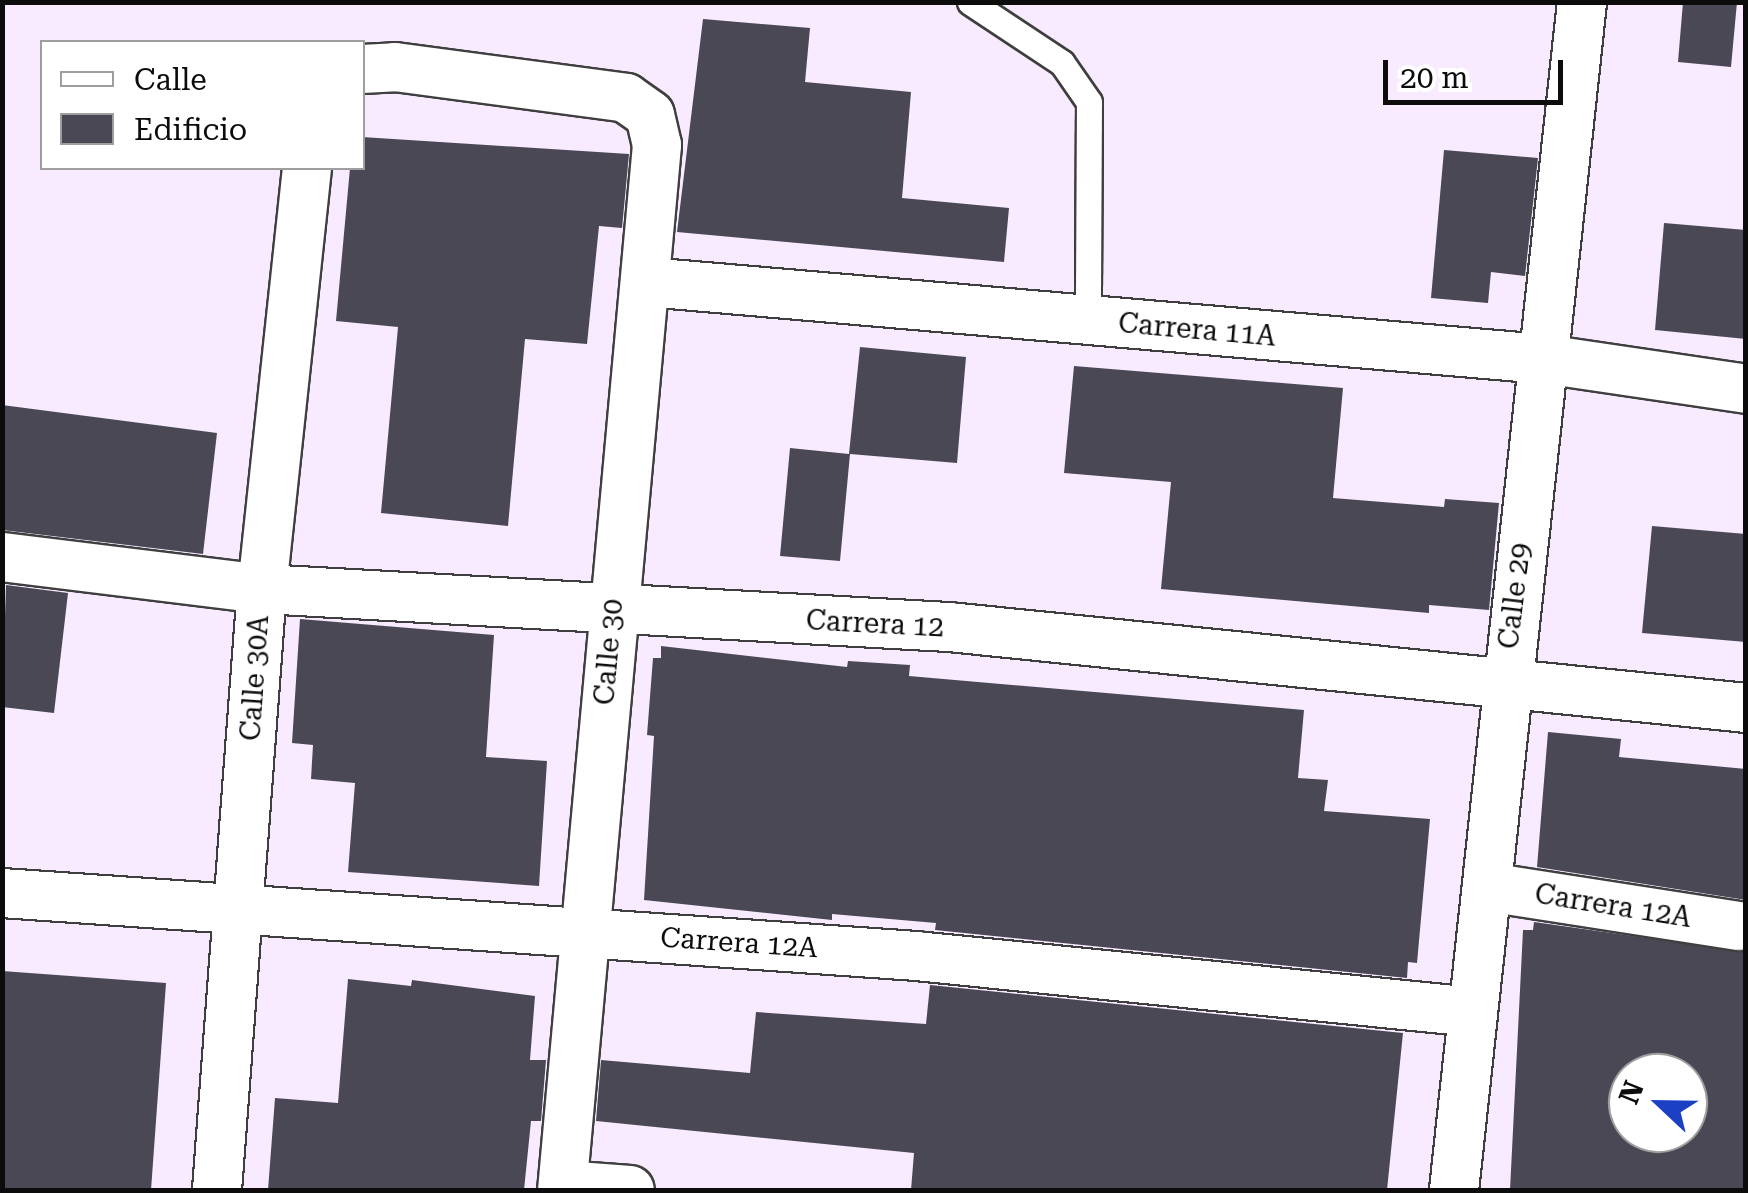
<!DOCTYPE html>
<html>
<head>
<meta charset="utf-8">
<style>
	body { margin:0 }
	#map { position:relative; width:1748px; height:1193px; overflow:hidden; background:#f8ebff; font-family:"Roboto Serif",serif }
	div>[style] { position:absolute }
	.building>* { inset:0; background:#4b4855 }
	.roads { filter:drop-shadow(2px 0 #3f3f3f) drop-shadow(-2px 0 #3f3f3f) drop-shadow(0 2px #3f3f3f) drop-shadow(0 -2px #3f3f3f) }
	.service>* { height:25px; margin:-12.5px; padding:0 12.5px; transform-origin:12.5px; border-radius:12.5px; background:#fff }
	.minor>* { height:48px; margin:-24px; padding:0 24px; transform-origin:24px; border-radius:24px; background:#fff }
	span { translate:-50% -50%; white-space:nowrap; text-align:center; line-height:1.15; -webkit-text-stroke:10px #fff; paint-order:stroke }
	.street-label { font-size:28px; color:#0c0c0c }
	.frame { position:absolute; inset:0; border:5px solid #0c0c0c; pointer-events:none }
	.legend { position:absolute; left:40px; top:40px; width:325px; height:130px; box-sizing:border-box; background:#fff; border:2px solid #9e9e9e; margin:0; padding:12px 18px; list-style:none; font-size:30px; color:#0c0c0c }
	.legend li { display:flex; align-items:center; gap:20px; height:50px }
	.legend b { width:50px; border:2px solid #9e9e9e }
	.north { position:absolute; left:1608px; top:1053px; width:100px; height:100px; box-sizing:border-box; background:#fff; border:2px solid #9e9e9e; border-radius:50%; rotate:292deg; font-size:28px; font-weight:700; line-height:40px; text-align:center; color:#0c0c0c }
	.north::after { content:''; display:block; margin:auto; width:35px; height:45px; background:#1c40c4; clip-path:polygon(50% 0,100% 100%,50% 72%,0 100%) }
	.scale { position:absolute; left:1383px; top:60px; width:180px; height:45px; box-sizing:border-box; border:5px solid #0c0c0c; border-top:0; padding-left:12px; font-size:30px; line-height:35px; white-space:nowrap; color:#0c0c0c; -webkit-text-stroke:8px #fff; paint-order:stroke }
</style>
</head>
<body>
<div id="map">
	<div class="building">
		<div style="clip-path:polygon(1683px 2px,1737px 2px,1731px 67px,1678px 62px)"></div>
		<div style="clip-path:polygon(703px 19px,810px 28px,805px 82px,911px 92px,902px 198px,1009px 208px,1004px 262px,677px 232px)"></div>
		<div style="clip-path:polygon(362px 137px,629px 154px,622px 228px,599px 226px,587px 344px,525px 339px,508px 526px,381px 513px,398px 327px,336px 321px,350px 168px,362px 168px)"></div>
		<div style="clip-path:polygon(1444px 150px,1538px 158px,1525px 276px,1491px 272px,1488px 303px,1431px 298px)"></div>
		<div style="clip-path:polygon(1664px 223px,1746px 230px,1746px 339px,1655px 330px)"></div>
		<div style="clip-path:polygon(860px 347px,966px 357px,957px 463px,850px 454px,840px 561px,780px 556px,790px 448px,849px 454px)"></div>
		<div style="clip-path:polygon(1074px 366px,1343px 388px,1333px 498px,1444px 507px,1445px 499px,1499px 503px,1489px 610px,1429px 605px,1429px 613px,1161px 589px,1171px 482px,1064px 473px)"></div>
		<div style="clip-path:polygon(2px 405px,217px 433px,203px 554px,2px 530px)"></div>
		<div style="clip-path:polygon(1652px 526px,1746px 534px,1746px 642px,1642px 633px)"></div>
		<div style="clip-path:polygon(6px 585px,68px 593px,54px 713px,2px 707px)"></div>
		<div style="clip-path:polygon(300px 619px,494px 635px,486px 757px,547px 761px,539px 886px,348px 872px,355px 783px,311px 779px,313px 745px,292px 743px)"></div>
		<div style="clip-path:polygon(661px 646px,847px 667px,848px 661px,910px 665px,909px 676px,1304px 710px,1298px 778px,1328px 780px,1324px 811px,1430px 819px,1417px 963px,1408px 962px,1407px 978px,935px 930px,936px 923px,832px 914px,832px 920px,644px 900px,654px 736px,647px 735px,653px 658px,661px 658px)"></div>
		<div style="clip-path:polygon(1548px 732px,1621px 739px,1619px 757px,1746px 769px,1746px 900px,1537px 867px)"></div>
		<div style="clip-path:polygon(evenodd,1534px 922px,1746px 952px,1746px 1190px,1510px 1190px,1523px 930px,1533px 930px,1534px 922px,1628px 1073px,1688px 1073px,1688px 1133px,1628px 1133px,1628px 1073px)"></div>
		<div style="clip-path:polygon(2px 971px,166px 983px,151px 1190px,2px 1190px)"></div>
		<div style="clip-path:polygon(348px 979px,411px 986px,412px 980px,535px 996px,530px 1060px,546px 1060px,541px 1121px,531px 1121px,524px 1190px,268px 1190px,275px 1098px,338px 1103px)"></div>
		<div style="clip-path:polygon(930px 985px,1403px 1033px,1387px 1190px,911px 1190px,914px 1153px,596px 1121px,601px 1060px,750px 1073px,756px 1012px,926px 1024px)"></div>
	</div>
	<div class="roads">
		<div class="service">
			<div style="left:970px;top:2px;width:110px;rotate:33.5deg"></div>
			<div style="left:1062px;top:63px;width:47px;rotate:55.3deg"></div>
			<div style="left:1089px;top:102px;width:218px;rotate:90.3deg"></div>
		</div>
		<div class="minor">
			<div style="left:362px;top:69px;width:33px;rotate:-3deg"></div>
			<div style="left:395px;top:67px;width:233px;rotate:7.6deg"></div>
			<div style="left:626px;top:98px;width:29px;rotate:35deg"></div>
			<div style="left:650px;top:115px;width:31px;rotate:77deg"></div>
			<div style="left:657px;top:145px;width:1049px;rotate:95.19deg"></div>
			<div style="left:647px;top:282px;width:900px;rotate:4.91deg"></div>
			<div style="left:1544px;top:359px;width:204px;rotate:8.4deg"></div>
			<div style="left:2px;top:557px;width:262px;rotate:7deg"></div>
			<div style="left:262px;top:589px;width:688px;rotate:3.17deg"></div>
			<div style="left:949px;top:627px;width:801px;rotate:5.8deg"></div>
			<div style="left:1487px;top:887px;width:255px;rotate:8.8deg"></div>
			<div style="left:2px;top:893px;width:916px;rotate:3.94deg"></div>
			<div style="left:916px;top:956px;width:560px;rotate:5.74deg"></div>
			<div style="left:563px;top:1185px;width:67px;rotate:4.3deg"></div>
			<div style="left:217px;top:1190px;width:603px;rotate:-85.72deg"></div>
			<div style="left:262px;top:589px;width:423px;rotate:-83.9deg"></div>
			<div style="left:1454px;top:1190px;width:1195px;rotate:-83.85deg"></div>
		</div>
	</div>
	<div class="street-label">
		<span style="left:1197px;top:330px;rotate:5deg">Carrera 11A</span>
		<span style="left:1515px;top:596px;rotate:-83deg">Calle 29</span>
		<span style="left:875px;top:624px;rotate:3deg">Carrera 12</span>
		<span style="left:609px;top:652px;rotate:-85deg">Calle 30</span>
		<span style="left:255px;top:678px;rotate:-86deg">Calle 30A</span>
		<span style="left:1613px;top:906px;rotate:9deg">Carrera 12A</span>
		<span style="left:739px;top:943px;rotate:4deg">Carrera 12A</span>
	</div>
	<div class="frame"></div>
	<ul class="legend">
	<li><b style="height:12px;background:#fff"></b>Calle</li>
	<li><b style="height:28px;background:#4b4855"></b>Edificio</li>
	</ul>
	<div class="north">N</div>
	<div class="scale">20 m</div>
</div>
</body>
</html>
